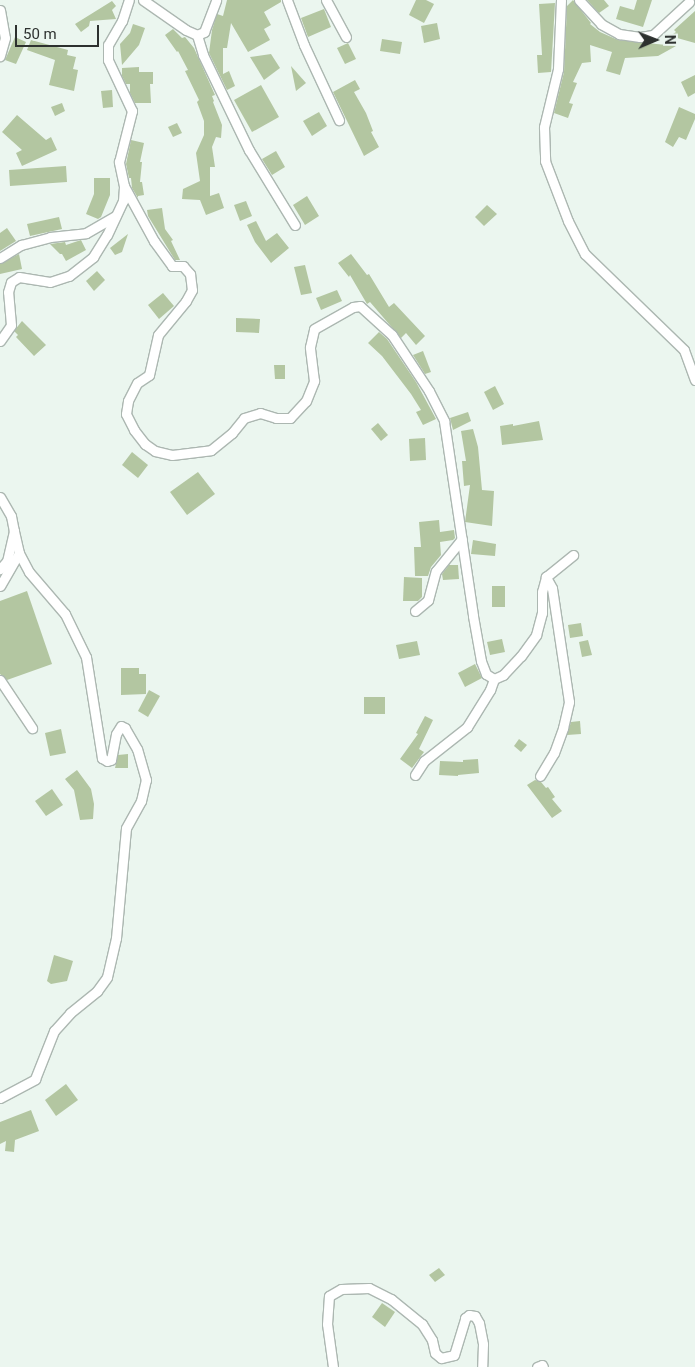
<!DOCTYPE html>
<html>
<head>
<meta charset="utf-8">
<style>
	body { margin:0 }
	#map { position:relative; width:695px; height:1367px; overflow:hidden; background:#ebf6ef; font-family:Roboto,sans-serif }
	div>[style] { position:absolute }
	.building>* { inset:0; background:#b3c6a1 }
	.roads { filter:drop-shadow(1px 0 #acb7b1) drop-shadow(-1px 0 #acb7b1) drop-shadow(0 1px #acb7b1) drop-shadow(0 -1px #acb7b1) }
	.minor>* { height:9px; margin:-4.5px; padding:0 4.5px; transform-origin:4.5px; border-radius:4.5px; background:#fff }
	span { translate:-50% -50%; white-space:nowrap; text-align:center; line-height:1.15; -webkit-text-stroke:4px #ebf6ef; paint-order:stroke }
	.north { position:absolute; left:630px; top:15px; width:50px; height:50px; -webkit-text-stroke:4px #ebf6ef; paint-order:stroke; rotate:89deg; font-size:14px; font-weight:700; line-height:20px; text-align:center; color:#2d312f }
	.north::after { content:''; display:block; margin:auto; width:18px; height:22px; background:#2d312f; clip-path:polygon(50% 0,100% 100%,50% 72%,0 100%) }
	.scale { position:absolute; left:15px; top:25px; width:84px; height:22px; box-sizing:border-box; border:2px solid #2d312f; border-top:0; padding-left:6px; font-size:15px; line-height:18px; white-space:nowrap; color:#2d312f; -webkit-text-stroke:4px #ebf6ef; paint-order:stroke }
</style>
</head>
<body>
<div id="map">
	<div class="building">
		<div style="clip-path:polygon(227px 0,281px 0,281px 2px,264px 12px,271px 25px,264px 29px,270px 40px,248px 52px,231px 23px,227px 48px,223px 48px,223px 74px,229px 71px,235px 86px,227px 90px,209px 53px,212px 30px,217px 14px,223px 16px)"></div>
		<div style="clip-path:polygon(416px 0,426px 0,434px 4px,424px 23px,409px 15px)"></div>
		<div style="clip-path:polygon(573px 0,591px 23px,590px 24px,600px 32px,618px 40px,676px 46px,658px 56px,625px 58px,620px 75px,606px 71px,612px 52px,590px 45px,591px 62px,582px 63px,573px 82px,577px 83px,569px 103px,573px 104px,568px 118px,554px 113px,564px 72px,567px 6px)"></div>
		<div style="clip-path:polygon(587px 0,604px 0,609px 6px,599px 13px)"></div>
		<div style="clip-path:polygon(637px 0,652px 0,643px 27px,616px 19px,620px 6px,634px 10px)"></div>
		<div style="clip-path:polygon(112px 1px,116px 6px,112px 10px,116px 19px,90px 21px,89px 26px,81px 32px,75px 24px)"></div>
		<div style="clip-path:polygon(555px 3px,551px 72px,538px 73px,537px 55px,542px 55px,539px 4px)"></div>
		<div style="clip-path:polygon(324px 9px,331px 27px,308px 37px,301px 18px)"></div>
		<div style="clip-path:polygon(695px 11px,695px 43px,670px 36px,676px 32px,674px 30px)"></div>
		<div style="clip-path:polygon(437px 23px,440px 39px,424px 43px,421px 26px)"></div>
		<div style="clip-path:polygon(133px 24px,145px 28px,139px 45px,122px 65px,120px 44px,130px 33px)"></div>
		<div style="clip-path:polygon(173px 29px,182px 38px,185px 37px,194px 48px,215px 95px,212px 96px,214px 101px,213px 102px,222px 125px,221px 138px,216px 137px,212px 147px,215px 167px,210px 167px,210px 196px,219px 193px,224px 208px,206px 215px,200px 200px,182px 199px,183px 189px,200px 181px,196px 153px,204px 135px,204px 121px,197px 102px,199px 100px,185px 71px,188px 70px,178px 51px,177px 52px,165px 35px)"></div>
		<div style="clip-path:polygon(15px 37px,26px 42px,16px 64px,5px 60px)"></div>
		<div style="clip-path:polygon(382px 39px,402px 42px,400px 54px,380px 51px)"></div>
		<div style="clip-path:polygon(31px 40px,68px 50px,67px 55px,76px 57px,73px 69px,78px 70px,74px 91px,49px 85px,55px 60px,27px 50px)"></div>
		<div style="clip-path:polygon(348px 43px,356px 59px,345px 64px,337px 48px)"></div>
		<div style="clip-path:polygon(271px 54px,280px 68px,264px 80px,250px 57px)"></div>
		<div style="clip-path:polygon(291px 66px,306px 83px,296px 91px)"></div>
		<div style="clip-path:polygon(139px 67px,139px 72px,153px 72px,153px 84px,150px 84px,151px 103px,135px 103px,130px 93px,130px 84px,126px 84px,122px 76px,122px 68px)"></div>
		<div style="clip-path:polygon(695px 75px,695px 93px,688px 97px,681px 82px)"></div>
		<div style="clip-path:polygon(355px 80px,360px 89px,354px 92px,366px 113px,373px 131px,371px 132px,379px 147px,364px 156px,333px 92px)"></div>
		<div style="clip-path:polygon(261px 85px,279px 117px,252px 132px,234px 100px)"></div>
		<div style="clip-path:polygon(112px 90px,113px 107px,103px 108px,101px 91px)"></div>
		<div style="clip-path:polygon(62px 103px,65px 111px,55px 116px,51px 107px)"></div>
		<div style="clip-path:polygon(679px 107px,695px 114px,695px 119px,686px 140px,679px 137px,673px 147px,665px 142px)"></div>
		<div style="clip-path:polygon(319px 112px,327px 126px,312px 136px,303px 121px)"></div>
		<div style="clip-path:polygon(17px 115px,46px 140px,51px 137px,57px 150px,22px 166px,16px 153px,22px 150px,2px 132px)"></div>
		<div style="clip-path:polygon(177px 123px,182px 133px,173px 137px,168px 127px)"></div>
		<div style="clip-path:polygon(131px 140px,144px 143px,140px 162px,142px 162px,140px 182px,142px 182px,144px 195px,138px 196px,138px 198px,132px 188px,131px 178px,129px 178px,126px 164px)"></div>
		<div style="clip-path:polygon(276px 151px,285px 167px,272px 175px,262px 159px)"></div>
		<div style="clip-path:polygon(66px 166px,67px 182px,10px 186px,9px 170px)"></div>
		<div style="clip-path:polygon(94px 178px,110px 178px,110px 195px,101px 217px,98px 219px,86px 214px,94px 194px)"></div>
		<div style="clip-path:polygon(307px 196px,319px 216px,305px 225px,293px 205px)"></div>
		<div style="clip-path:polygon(246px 201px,252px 216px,240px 221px,234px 205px)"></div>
		<div style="clip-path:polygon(487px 205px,497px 214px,484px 226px,475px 217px)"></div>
		<div style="clip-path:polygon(162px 208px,165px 229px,173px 240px,171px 241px,180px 260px,175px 260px,148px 216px,147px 210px)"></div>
		<div style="clip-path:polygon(59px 217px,62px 229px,30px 236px,27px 224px)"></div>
		<div style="clip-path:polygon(256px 221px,266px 241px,277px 233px,289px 248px,271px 263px,255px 242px,247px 225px)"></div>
		<div style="clip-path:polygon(7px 228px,16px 241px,0 251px,0 233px)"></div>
		<div style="clip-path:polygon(128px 234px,122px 252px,115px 255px,110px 248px)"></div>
		<div style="clip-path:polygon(81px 240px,86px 250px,66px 261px,62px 254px,60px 254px,50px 244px,65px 242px,66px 245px)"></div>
		<div style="clip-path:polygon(19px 254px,22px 269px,0 274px,0 264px)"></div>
		<div style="clip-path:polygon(351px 254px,367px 275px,369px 274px,389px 307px,394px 303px,425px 336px,416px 345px,406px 333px,401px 338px,370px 302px,367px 304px,350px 275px,349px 277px,338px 263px)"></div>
		<div style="clip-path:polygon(305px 265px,312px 293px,301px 295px,294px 267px)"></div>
		<div style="clip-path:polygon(97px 271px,105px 280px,94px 291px,86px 281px)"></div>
		<div style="clip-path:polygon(337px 290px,342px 301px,321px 310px,316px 298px)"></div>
		<div style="clip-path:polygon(163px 293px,174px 306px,159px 319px,148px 305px)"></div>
		<div style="clip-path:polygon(236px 318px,260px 319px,259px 333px,236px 332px)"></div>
		<div style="clip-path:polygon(22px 321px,46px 345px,34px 356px,16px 337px,18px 335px,14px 331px)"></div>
		<div style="clip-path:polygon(379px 332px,387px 339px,416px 382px,436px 419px,423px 425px,416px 412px,421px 410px,411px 394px,382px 356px,368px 343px)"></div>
		<div style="clip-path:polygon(423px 351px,431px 372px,425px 374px,413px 355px)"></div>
		<div style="clip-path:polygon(274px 365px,285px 365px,285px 379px,275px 379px)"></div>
		<div style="clip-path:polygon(495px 386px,504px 404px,493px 410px,484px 392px)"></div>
		<div style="clip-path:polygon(468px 412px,471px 421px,453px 430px,450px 418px)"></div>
		<div style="clip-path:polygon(539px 421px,543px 440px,502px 445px,500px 426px,513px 424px,513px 426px)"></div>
		<div style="clip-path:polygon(378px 423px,388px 435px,381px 441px,371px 429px)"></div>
		<div style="clip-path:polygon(473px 429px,478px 447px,482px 490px,494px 491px,492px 526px,465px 522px,470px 485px,464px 486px,462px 461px,466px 461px,461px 431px)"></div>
		<div style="clip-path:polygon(425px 438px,426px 460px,410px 461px,409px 439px)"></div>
		<div style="clip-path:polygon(132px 452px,148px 465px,138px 478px,122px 465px)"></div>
		<div style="clip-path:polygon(198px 472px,215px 494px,187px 515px,170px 492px)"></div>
		<div style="clip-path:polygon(439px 520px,440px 532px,454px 530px,455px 538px,453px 540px,440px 542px,441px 555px,431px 567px,428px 576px,415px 576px,414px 547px,421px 547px,419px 522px)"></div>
		<div style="clip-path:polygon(473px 540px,496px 544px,495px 556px,471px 554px)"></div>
		<div style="clip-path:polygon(449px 565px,458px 565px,459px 579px,443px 580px,442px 574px)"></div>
		<div style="clip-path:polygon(404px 577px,422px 578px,422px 597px,418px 601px,403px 601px)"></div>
		<div style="clip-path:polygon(492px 586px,505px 586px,505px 607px,492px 607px)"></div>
		<div style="clip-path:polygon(27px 591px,52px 664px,7px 680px,0 674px,0 601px)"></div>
		<div style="clip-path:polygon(581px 623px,583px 636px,570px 638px,568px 625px)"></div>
		<div style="clip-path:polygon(502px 639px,505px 652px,490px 655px,487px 642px)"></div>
		<div style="clip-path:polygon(588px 640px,592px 655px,582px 657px,579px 642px)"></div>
		<div style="clip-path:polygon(417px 641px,420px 655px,399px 659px,396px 645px)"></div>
		<div style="clip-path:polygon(475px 664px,482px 678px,465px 687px,458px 673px)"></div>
		<div style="clip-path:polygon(121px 668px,139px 668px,139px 674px,146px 674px,146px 694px,121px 695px)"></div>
		<div style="clip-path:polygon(149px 690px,160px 696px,148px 717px,138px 711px)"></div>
		<div style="clip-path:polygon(364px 697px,385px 697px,385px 714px,364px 714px)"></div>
		<div style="clip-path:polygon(425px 716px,433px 720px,419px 749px,424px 752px,412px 768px,400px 759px,418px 734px,416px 733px)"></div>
		<div style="clip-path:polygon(580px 721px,581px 734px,567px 735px,571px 722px)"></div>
		<div style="clip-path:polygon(61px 729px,66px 753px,50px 756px,45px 733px)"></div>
		<div style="clip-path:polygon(519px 739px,527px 745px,521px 752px,514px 746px)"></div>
		<div style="clip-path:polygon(128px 754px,128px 768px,115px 768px,118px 755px)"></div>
		<div style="clip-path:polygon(478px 759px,479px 773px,458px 775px,458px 776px,439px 775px,440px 761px,463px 762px,463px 760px)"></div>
		<div style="clip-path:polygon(77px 770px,91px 789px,94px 804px,93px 819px,80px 820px,74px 790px,65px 779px)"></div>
		<div style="clip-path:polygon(535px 780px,541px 782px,546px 788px,548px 787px,555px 797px,552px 799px,562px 811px,552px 818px,527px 785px)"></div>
		<div style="clip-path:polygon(52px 789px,63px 805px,46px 816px,35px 801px)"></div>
		<div style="clip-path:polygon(54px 955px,73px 961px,67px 981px,51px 984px,47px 981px)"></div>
		<div style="clip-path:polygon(66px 1084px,78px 1100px,56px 1116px,45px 1100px)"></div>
		<div style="clip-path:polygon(31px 1110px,39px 1131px,15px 1140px,14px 1152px,5px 1151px,6px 1141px,0 1144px,0 1122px)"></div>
		<div style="clip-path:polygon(439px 1268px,445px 1275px,435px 1282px,429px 1275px)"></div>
		<div style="clip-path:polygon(382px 1303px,395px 1312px,385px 1327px,372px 1317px)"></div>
	</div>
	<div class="roads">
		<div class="minor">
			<div style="left:143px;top:0;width:52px;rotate:34.9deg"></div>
			<div style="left:186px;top:30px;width:12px;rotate:24deg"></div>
			<div style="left:197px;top:35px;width:8px;rotate:-23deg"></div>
			<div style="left:204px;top:32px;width:34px;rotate:-69deg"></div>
			<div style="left:287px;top:0;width:48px;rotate:69.3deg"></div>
			<div style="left:304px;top:45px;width:83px;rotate:65deg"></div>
			<div style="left:326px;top:0;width:42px;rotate:61.6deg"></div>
			<div style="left:561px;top:0;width:69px;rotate:92.5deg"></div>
			<div style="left:558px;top:69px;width:60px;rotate:103.6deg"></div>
			<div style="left:544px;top:127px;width:34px;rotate:88deg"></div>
			<div style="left:545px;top:161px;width:64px;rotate:69deg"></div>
			<div style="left:568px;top:221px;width:37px;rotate:63deg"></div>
			<div style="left:585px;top:254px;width:138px;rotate:44.1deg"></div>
			<div style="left:684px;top:350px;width:32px;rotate:70deg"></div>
			<div style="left:579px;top:0;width:33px;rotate:47deg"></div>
			<div style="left:601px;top:24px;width:21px;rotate:29deg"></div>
			<div style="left:619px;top:34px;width:21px;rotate:8deg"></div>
			<div style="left:640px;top:37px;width:13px;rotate:-9deg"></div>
			<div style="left:653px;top:35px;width:49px;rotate:-42.5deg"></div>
			<div style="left:0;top:10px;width:28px;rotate:80deg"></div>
			<div style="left:5px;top:38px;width:19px;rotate:106deg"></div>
			<div style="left:197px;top:35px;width:21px;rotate:73deg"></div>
			<div style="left:203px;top:55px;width:106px;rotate:64.2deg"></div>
			<div style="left:249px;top:150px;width:88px;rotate:58.5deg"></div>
			<div style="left:124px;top:186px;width:63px;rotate:61.4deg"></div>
			<div style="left:154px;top:241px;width:31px;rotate:54deg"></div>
			<div style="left:172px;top:266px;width:11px"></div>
			<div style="left:183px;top:266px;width:11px;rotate:49deg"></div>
			<div style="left:190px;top:274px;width:16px;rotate:83deg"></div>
			<div style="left:192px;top:290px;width:13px;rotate:119deg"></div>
			<div style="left:186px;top:301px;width:44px;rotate:129.5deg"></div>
			<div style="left:158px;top:335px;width:41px;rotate:102.7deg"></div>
			<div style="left:149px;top:375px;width:14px;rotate:146deg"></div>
			<div style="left:137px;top:383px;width:20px;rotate:117deg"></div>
			<div style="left:128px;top:401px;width:13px;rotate:99deg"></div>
			<div style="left:126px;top:414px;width:18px;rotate:63deg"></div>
			<div style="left:134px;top:430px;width:18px;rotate:52deg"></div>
			<div style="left:145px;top:444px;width:12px;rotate:35deg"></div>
			<div style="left:155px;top:451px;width:17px;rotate:13deg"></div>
			<div style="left:172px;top:455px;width:39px;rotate:-7deg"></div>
			<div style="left:211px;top:450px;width:27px;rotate:-39deg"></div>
			<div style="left:232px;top:433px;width:19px;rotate:-51deg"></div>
			<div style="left:244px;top:418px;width:17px;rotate:-17deg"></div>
			<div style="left:260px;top:413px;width:17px;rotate:17deg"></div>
			<div style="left:276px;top:418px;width:14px"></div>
			<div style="left:290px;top:418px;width:23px;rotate:-47deg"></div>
			<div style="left:306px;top:401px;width:22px;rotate:-68deg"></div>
			<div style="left:314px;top:381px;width:34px;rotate:-97deg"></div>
			<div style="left:310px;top:347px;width:18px;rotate:-77deg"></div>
			<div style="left:314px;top:329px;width:45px;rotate:-29.4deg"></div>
			<div style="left:353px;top:307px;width:7px;rotate:-8deg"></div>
			<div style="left:360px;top:306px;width:43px;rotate:42.2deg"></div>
			<div style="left:392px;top:335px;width:67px;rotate:56.5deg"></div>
			<div style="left:429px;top:391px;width:34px;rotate:63deg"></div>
			<div style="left:444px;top:421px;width:197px;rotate:81.5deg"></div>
			<div style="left:473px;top:616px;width:46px;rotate:79.9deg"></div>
			<div style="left:481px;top:661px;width:14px;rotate:69deg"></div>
			<div style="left:486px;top:674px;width:9px;rotate:32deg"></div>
			<div style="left:494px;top:679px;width:10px;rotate:-24deg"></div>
			<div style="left:503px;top:675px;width:26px;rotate:-47deg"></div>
			<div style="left:521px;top:656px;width:26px;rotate:-54deg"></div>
			<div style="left:536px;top:635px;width:23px;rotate:-75deg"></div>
			<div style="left:542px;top:613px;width:21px;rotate:-90deg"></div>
			<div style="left:542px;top:592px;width:16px;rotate:-75deg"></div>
			<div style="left:546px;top:577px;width:35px;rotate:-39deg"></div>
			<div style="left:0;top:258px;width:25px;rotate:-32deg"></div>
			<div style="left:21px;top:245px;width:30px;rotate:-15deg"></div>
			<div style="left:50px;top:237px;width:36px;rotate:-6deg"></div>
			<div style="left:86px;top:233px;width:34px;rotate:-30deg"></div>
			<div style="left:0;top:341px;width:19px;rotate:-55deg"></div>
			<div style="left:11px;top:325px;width:33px;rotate:-95deg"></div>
			<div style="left:8px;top:292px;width:10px;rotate:-73deg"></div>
			<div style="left:11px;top:282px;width:9px;rotate:-32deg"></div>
			<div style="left:19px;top:277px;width:31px;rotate:9deg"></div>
			<div style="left:50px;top:282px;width:20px;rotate:-18deg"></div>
			<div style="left:69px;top:276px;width:31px;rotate:-38deg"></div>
			<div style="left:93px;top:257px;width:26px;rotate:-58deg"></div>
			<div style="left:107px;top:235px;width:38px;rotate:-65deg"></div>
			<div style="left:123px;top:201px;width:15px;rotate:-86deg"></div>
			<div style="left:124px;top:186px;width:25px;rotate:-102deg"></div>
			<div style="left:119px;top:162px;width:53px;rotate:-75.7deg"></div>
			<div style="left:132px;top:111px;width:56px;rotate:-115.2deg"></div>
			<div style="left:108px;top:60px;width:15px;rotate:-90deg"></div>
			<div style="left:108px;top:45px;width:28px;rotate:-60deg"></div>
			<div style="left:122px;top:21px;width:22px;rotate:-72deg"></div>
			<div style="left:0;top:497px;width:22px;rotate:60deg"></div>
			<div style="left:11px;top:516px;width:15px;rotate:79deg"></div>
			<div style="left:14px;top:531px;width:31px;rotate:103deg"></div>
			<div style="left:7px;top:561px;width:11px;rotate:131deg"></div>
			<div style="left:0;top:586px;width:38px;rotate:-60deg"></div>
			<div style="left:415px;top:611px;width:17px;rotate:-40deg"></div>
			<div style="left:428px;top:600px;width:30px;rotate:-75deg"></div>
			<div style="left:436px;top:571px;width:41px;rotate:-50.9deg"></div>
			<div style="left:0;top:680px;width:58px;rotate:56.3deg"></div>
			<div style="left:415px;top:775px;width:17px;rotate:-57deg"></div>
			<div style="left:424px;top:761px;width:55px;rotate:-38.3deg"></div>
			<div style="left:467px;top:727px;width:44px;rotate:-58.1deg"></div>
			<div style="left:490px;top:690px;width:12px;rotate:-70deg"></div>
			<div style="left:540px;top:776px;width:27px;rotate:-59deg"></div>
			<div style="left:554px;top:753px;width:27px;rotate:-70deg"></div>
			<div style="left:563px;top:728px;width:27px;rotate:-77deg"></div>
			<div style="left:569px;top:702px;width:115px;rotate:-98.5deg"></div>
			<div style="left:552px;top:588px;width:13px;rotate:-119deg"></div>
			<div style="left:0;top:1098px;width:40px;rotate:-28deg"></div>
			<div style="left:35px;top:1079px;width:52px;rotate:-68.4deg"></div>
			<div style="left:54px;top:1031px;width:24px;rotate:-48deg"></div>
			<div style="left:70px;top:1013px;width:35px;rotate:-39deg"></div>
			<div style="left:97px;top:991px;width:17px;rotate:-54deg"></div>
			<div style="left:107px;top:977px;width:40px;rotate:-77deg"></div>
			<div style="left:116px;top:938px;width:110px;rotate:-84.8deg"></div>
			<div style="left:126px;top:828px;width:31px;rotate:-61deg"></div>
			<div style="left:141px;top:801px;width:22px;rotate:-77deg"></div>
			<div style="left:146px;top:780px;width:32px;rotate:-106deg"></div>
			<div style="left:137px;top:749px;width:24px;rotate:-120deg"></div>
			<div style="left:125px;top:728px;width:4px;rotate:-153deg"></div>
			<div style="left:121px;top:726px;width:9px;rotate:122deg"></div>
			<div style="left:116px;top:734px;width:26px;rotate:101deg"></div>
			<div style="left:111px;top:760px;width:4px;rotate:166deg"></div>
			<div style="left:107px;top:761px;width:6px;rotate:-149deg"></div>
			<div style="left:102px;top:758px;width:102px;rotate:-99deg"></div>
			<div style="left:86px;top:657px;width:48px;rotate:-116deg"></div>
			<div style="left:65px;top:614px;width:55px;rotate:-130.6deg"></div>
			<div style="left:29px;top:572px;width:21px;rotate:-118deg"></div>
			<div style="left:19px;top:553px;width:23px;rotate:-103deg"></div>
			<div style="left:333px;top:1367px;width:43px;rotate:-97.9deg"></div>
			<div style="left:327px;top:1324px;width:28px;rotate:-86deg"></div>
			<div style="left:329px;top:1296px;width:14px;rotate:-30deg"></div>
			<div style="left:341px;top:1289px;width:28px;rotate:-2deg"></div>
			<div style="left:369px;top:1288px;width:25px;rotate:27deg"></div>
			<div style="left:391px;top:1299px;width:40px;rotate:39deg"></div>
			<div style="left:422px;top:1324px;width:19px;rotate:58deg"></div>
			<div style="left:432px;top:1340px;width:13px;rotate:77deg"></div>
			<div style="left:435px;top:1353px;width:8px;rotate:40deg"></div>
			<div style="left:441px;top:1358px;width:13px;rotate:-13deg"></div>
			<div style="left:454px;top:1355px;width:39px;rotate:-73deg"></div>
			<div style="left:465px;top:1318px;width:5px;rotate:-37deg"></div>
			<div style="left:469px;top:1315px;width:6px;rotate:9deg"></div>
			<div style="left:475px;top:1316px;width:8px;rotate:60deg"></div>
			<div style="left:479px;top:1323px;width:21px;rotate:79deg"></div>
			<div style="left:483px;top:1344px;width:23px;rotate:92deg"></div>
			<div style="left:537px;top:1367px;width:5px;rotate:-22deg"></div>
			<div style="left:542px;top:1365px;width:2px;rotate:63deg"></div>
		</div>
	</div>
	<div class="north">N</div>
	<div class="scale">50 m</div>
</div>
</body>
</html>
